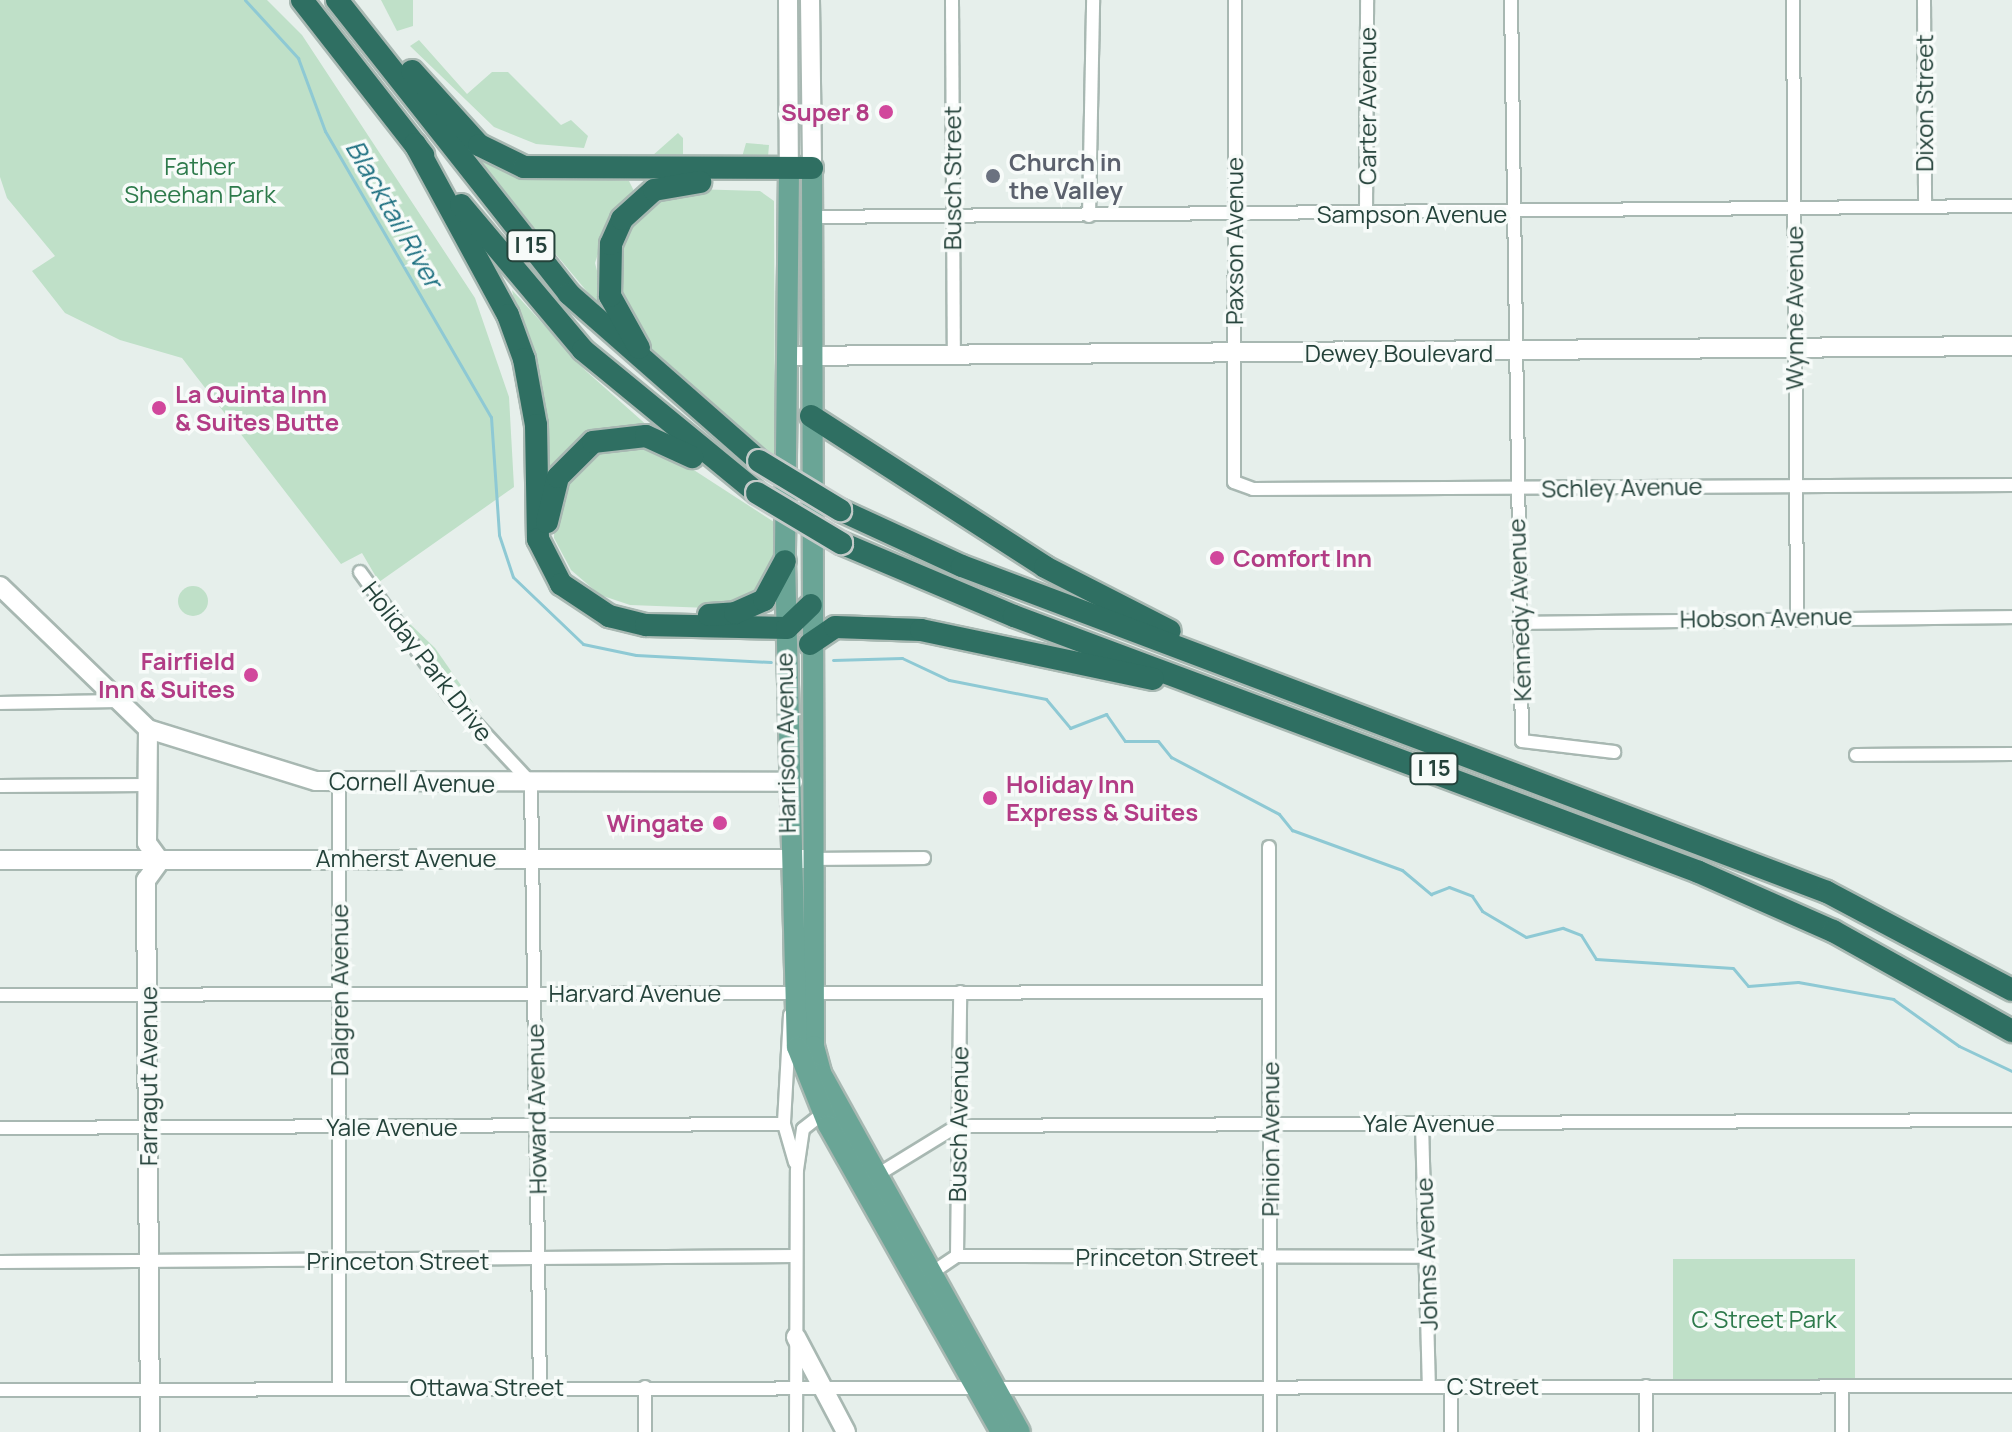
<!DOCTYPE html>
<html>
<head>
<meta charset="utf-8">
<style>
	body { margin:0 }
	#map { position:relative; width:2012px; height:1432px; overflow:hidden; background:#e6efeb; font-family:Manrope,sans-serif }
	div>[style] { position:absolute }
	.green>* { inset:0; background:#bfe0c8 }
	.round { border-radius:50% }
	.stream>* { height:3px; margin:-1.5px; padding:0 1.5px; transform-origin:1.5px; border-radius:1.5px; background:#8ec9d4 }
	.roads { filter:drop-shadow(2px 0 #a8b8b2) drop-shadow(-2px 0 #a8b8b2) drop-shadow(0 2px #a8b8b2) drop-shadow(0 -2px #a8b8b2) }
	.street>* { height:12px; margin:-6px; padding:0 6px; transform-origin:6px; border-radius:6px; background:#fff }
	.secondary>* { height:18px; margin:-9px; padding:0 9px; transform-origin:9px; border-radius:9px; background:#fff }
	.primary>* { height:20px; margin:-10px; padding:0 10px; transform-origin:10px; border-radius:10px; background:#6aa596 }
	.highway>* { height:22px; margin:-11px; padding:0 11px; transform-origin:11px; border-radius:11px; background:#2f6f62 }
	.bridges { filter:drop-shadow(2px 0 #c2cac8) drop-shadow(-2px 0 #c2cac8) drop-shadow(0 2px #c2cac8) drop-shadow(0 -2px #c2cac8) }
	.highway-bridge>* { height:22px; margin:-11px; padding:0 11px; transform-origin:11px; border-radius:11px; background:#2f6f62 }
	.dots>* { width:22px; height:22px; translate:-50% -50%; box-sizing:border-box; border:4px solid #f7fbf9; border-radius:50% }
	span { translate:-50% -50%; white-space:nowrap; text-align:center; line-height:1.15; -webkit-text-stroke:7px #f7fbf9; paint-order:stroke }
	.shield-label span { padding:2px 6px; background:#f7fbf9; border:2px solid; border-radius:6px; -webkit-text-stroke-width:0 }
	.shield-label { font-size:22px; color:#24423a; font-weight:700 }
	.street-label { font-size:24px; color:#24423a }
	.hotel-label { font-size:24px; color:#b23c85; font-weight:700 }
	.right { translate:-100% -50%; text-align:right }
	.left { translate:0 -50%; text-align:left }
	.worship-label { font-size:24px; color:#5b616d; font-weight:700 }
	.park-label { font-size:24px; color:#2d7a4b }
	.water-label { font-size:26px; color:#1c6f80; font-style:italic }
</style>
</head>
<body>
<div id="map">
	<div class="green">
		<div style="clip-path:polygon(0 0,267px 0,302px 35px,475px 298px,509px 397px,514px 487px,379px 582px,362px 553px,341px 564px,182px 358px,120px 340px,65px 313px,32px 271px,55px 256px,7px 198px,0 177px)"></div>
		<div style="clip-path:polygon(381px 0,413px 0,413px 26px,397px 31px)"></div>
		<div style="clip-path:polygon(419px 40px,467px 94px,492px 72px,508px 72px,561px 125px,571px 120px,588px 136px,584px 148px,536px 144px,494px 127px,410px 46px)"></div>
		<div style="clip-path:polygon(678px 133px,683px 138px,683px 157px,742px 157px,746px 143px,769px 145px,768px 157px,656px 161px,652px 156px)"></div>
		<div style="clip-path:polygon(474px 156px,522px 175px,629px 181px,635px 193px,607px 226px,595px 263px,609px 318px)"></div>
		<div style="clip-path:polygon(691px 189px,760px 191px,774px 201px,775px 461px,654px 359px,616px 302px,618px 236px,662px 195px)"></div>
		<div style="clip-path:polygon(512px 290px,586px 371px,650px 428px,592px 434px,548px 475px)"></div>
		<div style="clip-path:polygon(618px 443px,663px 450px,774px 522px,773px 565px,748px 601px,709px 608px,630px 605px,600px 595px,571px 570px,554px 538px,555px 496px,587px 455px)"></div>
		<div class="round" style="left:178px;top:586px;width:30px;height:30px"></div>
		<div style="clip-path:polygon(409px 623px,435px 648px,474px 704px,407px 628px)"></div>
		<div style="clip-path:polygon(1673px 1259px,1855px 1259px,1855px 1379px,1673px 1379px)"></div>
	</div>
	<div class="stream">
		<div style="left:245px;top:0;width:79px;rotate:47.6deg"></div>
		<div style="left:298px;top:58px;width:78px;rotate:69.7deg"></div>
		<div style="left:325px;top:131px;width:331px;rotate:59.9deg"></div>
		<div style="left:491px;top:417px;width:118px;rotate:86.1deg"></div>
		<div style="left:499px;top:535px;width:44px;rotate:71.6deg"></div>
		<div style="left:513px;top:577px;width:97px;rotate:43.7deg"></div>
		<div style="left:583px;top:644px;width:54px;rotate:11.7deg"></div>
		<div style="left:636px;top:655px;width:135px;rotate:3deg"></div>
		<div style="left:833px;top:660px;width:69px;rotate:-1.7deg"></div>
		<div style="left:902px;top:658px;width:52px;rotate:25.1deg"></div>
		<div style="left:949px;top:680px;width:99px;rotate:11.1deg"></div>
		<div style="left:1046px;top:699px;width:38px;rotate:50deg"></div>
		<div style="left:1070px;top:728px;width:39px;rotate:-21deg"></div>
		<div style="left:1106px;top:714px;width:33px;rotate:55deg"></div>
		<div style="left:1125px;top:741px;width:33px"></div>
		<div style="left:1158px;top:741px;width:21px;rotate:51deg"></div>
		<div style="left:1171px;top:757px;width:122px;rotate:27.8deg"></div>
		<div style="left:1279px;top:814px;width:21px;rotate:51deg"></div>
		<div style="left:1292px;top:830px;width:117px;rotate:20deg"></div>
		<div style="left:1402px;top:870px;width:38px;rotate:40deg"></div>
		<div style="left:1431px;top:894px;width:19px;rotate:-21deg"></div>
		<div style="left:1449px;top:887px;width:25px;rotate:21deg"></div>
		<div style="left:1472px;top:896px;width:18px;rotate:56deg"></div>
		<div style="left:1482px;top:911px;width:51px;rotate:30.6deg"></div>
		<div style="left:1526px;top:937px;width:38px;rotate:-14deg"></div>
		<div style="left:1563px;top:928px;width:19px;rotate:21deg"></div>
		<div style="left:1581px;top:935px;width:28px;rotate:58deg"></div>
		<div style="left:1596px;top:959px;width:137px;rotate:3.8deg"></div>
		<div style="left:1733px;top:968px;width:23px;rotate:50deg"></div>
		<div style="left:1748px;top:986px;width:50px;rotate:-4.6deg"></div>
		<div style="left:1798px;top:982px;width:97px;rotate:10.1deg"></div>
		<div style="left:1893px;top:999px;width:81px;rotate:35.5deg"></div>
		<div style="left:1959px;top:1046px;width:59px;rotate:25.3deg"></div>
	</div>
	<div class="roads">
		<div class="street">
			<div style="left:952px;top:0;width:356px;rotate:89.7deg"></div>
			<div style="left:1235px;top:0;width:482px;rotate:90.1deg"></div>
			<div style="left:1234px;top:482px;width:20px;rotate:20deg"></div>
			<div style="left:1253px;top:489px;width:759px;rotate:-0.3deg"></div>
			<div style="left:1511px;top:0;width:741px;rotate:89.15deg"></div>
			<div style="left:1522px;top:741px;width:93px;rotate:6.8deg"></div>
			<div style="left:1793px;top:0;width:615px;rotate:89.63deg"></div>
			<div style="left:1924px;top:0;width:207px;rotate:89.7deg"></div>
			<div style="left:1366px;top:212px;width:212px;rotate:-89.7deg"></div>
			<div style="left:1089px;top:216px;width:216px;rotate:-88.9deg"></div>
			<div style="left:812px;top:217px;width:1200px;rotate:-0.53deg"></div>
			<div style="left:360px;top:572px;width:153px;rotate:54deg"></div>
			<div style="left:450px;top:696px;width:119px;rotate:47deg"></div>
			<div style="left:531px;top:783px;width:604px;rotate:89.15deg"></div>
			<div style="left:1519px;top:623px;width:493px;rotate:-0.7deg"></div>
			<div style="left:0;top:703px;width:113px;rotate:-1deg"></div>
			<div style="left:1856px;top:755px;width:156px;rotate:-0.4deg"></div>
			<div style="left:339px;top:784px;width:604px;rotate:90deg"></div>
			<div style="left:0;top:786px;width:147px;rotate:-0.4deg"></div>
			<div style="left:1269px;top:847px;width:585px;rotate:89.9deg"></div>
			<div style="left:813px;top:859px;width:111px;rotate:-0.5deg"></div>
			<div style="left:0;top:995px;width:1269px;rotate:-0.14deg"></div>
			<div style="left:790px;top:1015px;width:109px;rotate:93.2deg"></div>
			<div style="left:784px;top:1124px;width:40px;rotate:74deg"></div>
			<div style="left:1422px;top:1123px;width:263px;rotate:88.5deg"></div>
			<div style="left:0;top:1128px;width:784px;rotate:-0.29deg"></div>
			<div style="left:874px;top:1177px;width:97px;rotate:-31.6deg"></div>
			<div style="left:957px;top:1126px;width:1055px;rotate:-0.33deg"></div>
			<div style="left:957px;top:1256px;width:264px;rotate:-89.3deg"></div>
			<div style="left:0;top:1262px;width:796px;rotate:-0.43deg"></div>
			<div style="left:927px;top:1276px;width:36px;rotate:-34deg"></div>
			<div style="left:957px;top:1256px;width:469px;rotate:0.1deg"></div>
			<div style="left:1646px;top:1386px;width:46px;rotate:90deg"></div>
			<div style="left:1842px;top:1386px;width:46px;rotate:90deg"></div>
			<div style="left:645px;top:1387px;width:45px;rotate:90deg"></div>
			<div style="left:0;top:1390px;width:2012px;rotate:-0.11deg"></div>
			<div style="left:796px;top:1432px;width:262px;rotate:-89.8deg"></div>
			<div style="left:797px;top:1170px;width:41px;rotate:-81.7deg"></div>
			<div style="left:803px;top:1129px;width:29px;rotate:-38deg"></div>
			<div style="left:1451px;top:1432px;width:46px;rotate:-90deg"></div>
		</div>
		<div class="secondary">
			<div style="left:788px;top:0;width:169px;rotate:89.7deg"></div>
			<div style="left:810px;top:0;width:168px;rotate:89.3deg"></div>
			<div style="left:787px;top:356px;width:1225px;rotate:-0.47deg"></div>
			<div style="left:0;top:586px;width:206px;rotate:44deg"></div>
			<div style="left:148px;top:729px;width:176px;rotate:17.2deg"></div>
			<div style="left:316px;top:781px;width:477px;rotate:0.1deg"></div>
			<div style="left:148px;top:729px;width:114px;rotate:90.5deg"></div>
			<div style="left:147px;top:843px;width:22px;rotate:54deg"></div>
			<div style="left:160px;top:861px;width:24px;rotate:126deg"></div>
			<div style="left:146px;top:880px;width:552px;rotate:89.58deg"></div>
			<div style="left:0;top:860px;width:805px;rotate:-0.07deg"></div>
			<div style="left:796px;top:1337px;width:107px;rotate:62.2deg"></div>
		</div>
		<div class="primary">
			<div style="left:812px;top:168px;width:878px;rotate:89.87deg"></div>
			<div style="left:814px;top:1046px;width:28px;rotate:75deg"></div>
			<div style="left:821px;top:1073px;width:410px;rotate:61deg"></div>
			<div style="left:789px;top:169px;width:392px;rotate:90.6deg"></div>
			<div style="left:785px;top:561px;width:486px;rotate:88.6deg"></div>
			<div style="left:797px;top:1047px;width:84px;rotate:68.3deg"></div>
			<div style="left:828px;top:1125px;width:352px;rotate:60.6deg"></div>
		</div>
		<div class="highway">
			<div style="left:302px;top:0;width:197px;rotate:52deg"></div>
			<div style="left:337px;top:0;width:375px;rotate:51.7deg"></div>
			<div style="left:569px;top:294px;width:253px;rotate:41.3deg"></div>
			<div style="left:412px;top:71px;width:100px;rotate:47.8deg"></div>
			<div style="left:479px;top:145px;width:50px;rotate:26.1deg"></div>
			<div style="left:524px;top:167px;width:288px;rotate:0.2deg"></div>
			<div style="left:415px;top:144px;width:195px;rotate:61.5deg"></div>
			<div style="left:508px;top:315px;width:47px;rotate:70deg"></div>
			<div style="left:524px;top:359px;width:67px;rotate:79.7deg"></div>
			<div style="left:536px;top:425px;width:114px;rotate:89deg"></div>
			<div style="left:538px;top:539px;width:51px;rotate:62.9deg"></div>
			<div style="left:561px;top:584px;width:58px;rotate:33.7deg"></div>
			<div style="left:609px;top:616px;width:38px;rotate:14deg"></div>
			<div style="left:646px;top:625px;width:141px;rotate:1.2deg"></div>
			<div style="left:787px;top:628px;width:33px;rotate:-44deg"></div>
			<div style="left:461px;top:205px;width:189px;rotate:49.9deg"></div>
			<div style="left:583px;top:350px;width:225px;rotate:39.4deg"></div>
			<div style="left:639px;top:348px;width:60px;rotate:-119.1deg"></div>
			<div style="left:610px;top:296px;width:52px;rotate:-88.9deg"></div>
			<div style="left:611px;top:244px;width:27px;rotate:-66deg"></div>
			<div style="left:622px;top:219px;width:43px;rotate:-42.2deg"></div>
			<div style="left:654px;top:190px;width:47px;rotate:-9.9deg"></div>
			<div style="left:811px;top:416px;width:278px;rotate:32.8deg"></div>
			<div style="left:1045px;top:567px;width:140px;rotate:27.1deg"></div>
			<div style="left:840px;top:510px;width:134px;rotate:24.7deg"></div>
			<div style="left:962px;top:566px;width:924px;rotate:20.65deg"></div>
			<div style="left:1827px;top:892px;width:209px;rotate:27.9deg"></div>
			<div style="left:547px;top:522px;width:46px;rotate:-76.3deg"></div>
			<div style="left:558px;top:477px;width:49px;rotate:-45deg"></div>
			<div style="left:593px;top:442px;width:53px;rotate:-6.5deg"></div>
			<div style="left:646px;top:436px;width:51px;rotate:24.5deg"></div>
			<div style="left:841px;top:543px;width:188px;rotate:22.9deg"></div>
			<div style="left:1014px;top:616px;width:731px;rotate:20.49deg"></div>
			<div style="left:1699px;top:872px;width:146px;rotate:23.8deg"></div>
			<div style="left:1833px;top:931px;width:205px;rotate:29.2deg"></div>
			<div style="left:709px;top:615px;width:26px;rotate:-4deg"></div>
			<div style="left:735px;top:613px;width:32px;rotate:-24deg"></div>
			<div style="left:764px;top:600px;width:44px;rotate:-61.7deg"></div>
			<div style="left:810px;top:644px;width:30px;rotate:-34deg"></div>
			<div style="left:835px;top:627px;width:86px;rotate:2deg"></div>
			<div style="left:921px;top:630px;width:237px;rotate:11.9deg"></div>
		</div>
	</div>
	<div class="bridges">
		<div class="highway-bridge">
			<div style="left:759px;top:461px;width:95px;rotate:31.2deg"></div>
			<div style="left:757px;top:493px;width:98px;rotate:30.8deg"></div>
		</div>
	</div>
	<div class="dots">
		<div style="left:886px;top:112px;background:#d1479c"></div>
		<div style="left:993px;top:176px;background:#6b7280"></div>
		<div style="left:159px;top:408px;background:#d1479c"></div>
		<div style="left:1217px;top:558px;background:#d1479c"></div>
		<div style="left:251px;top:675px;background:#d1479c"></div>
		<div style="left:990px;top:798px;background:#d1479c"></div>
		<div style="left:720px;top:823px;background:#d1479c"></div>
	</div>
	<div class="shield-label">
		<span style="left:531px;top:246px">I 15</span>
		<span style="left:1434px;top:769px">I 15</span>
	</div>
	<div class="street-label">
		<span style="left:1924px;top:103px;rotate:-90deg">Dixon Street</span>
		<span style="left:1367px;top:106px;rotate:-90deg">Carter Avenue</span>
		<span style="left:952px;top:178px;rotate:-90deg">Busch Street</span>
		<span style="left:1412px;top:214px">Sampson Avenue</span>
		<span style="left:1234px;top:241px;rotate:-90deg">Paxson Avenue</span>
		<span style="left:1794px;top:308px;rotate:-90deg">Wynne Avenue</span>
		<span style="left:1399px;top:353px">Dewey Boulevard</span>
		<span style="left:1622px;top:487px;rotate:-1deg">Schley Avenue</span>
		<span style="left:1519px;top:610px;rotate:-92deg">Kennedy Avenue</span>
		<span style="left:1766px;top:617px;rotate:-1deg">Hobson Avenue</span>
		<span style="left:428px;top:661px;rotate:52deg">Holiday Park Drive</span>
		<span style="left:785px;top:743px;rotate:-91deg">Harrison Avenue</span>
		<span style="left:412px;top:782px;rotate:1deg">Cornell Avenue</span>
		<span style="left:406px;top:858px">Amherst Avenue</span>
		<span style="left:339px;top:990px;rotate:-90deg">Dalgren Avenue</span>
		<span style="left:635px;top:993px">Harvard Avenue</span>
		<span style="left:148px;top:1076px;rotate:-90deg">Farragut Avenue</span>
		<span style="left:536px;top:1109px;rotate:-91deg">Howard Avenue</span>
		<span style="left:1429px;top:1123px">Yale Avenue</span>
		<span style="left:958px;top:1124px;rotate:-89deg">Busch Avenue</span>
		<span style="left:392px;top:1127px">Yale Avenue</span>
		<span style="left:1270px;top:1139px;rotate:-90deg">Pinion Avenue</span>
		<span style="left:1426px;top:1254px;rotate:-92deg">Johns Avenue</span>
		<span style="left:1167px;top:1257px">Princeton Street</span>
		<span style="left:398px;top:1261px">Princeton Street</span>
		<span style="left:1493px;top:1386px">C Street</span>
		<span style="left:487px;top:1387px">Ottawa Street</span>
	</div>
	<div class="hotel-label">
		<span class="right" style="left:870px;top:112px">Super 8</span>
		<span class="left" style="left:175px;top:408px">La Quinta Inn<br>&amp; Suites Butte</span>
		<span class="left" style="left:1233px;top:558px">Comfort Inn</span>
		<span class="right" style="left:235px;top:675px">Fairfield<br>Inn &amp; Suites</span>
		<span class="left" style="left:1006px;top:798px">Holiday Inn<br>Express &amp; Suites</span>
		<span class="right" style="left:704px;top:823px">Wingate</span>
	</div>
	<div class="worship-label">
		<span class="left" style="left:1009px;top:176px">Church in<br>the Valley</span>
	</div>
	<div class="park-label">
		<span style="left:200px;top:180px">Father<br>Sheehan Park</span>
		<span style="left:1764px;top:1319px">C Street Park</span>
	</div>
	<div class="water-label">
		<span style="left:394px;top:214px;rotate:60deg">Blacktail River</span>
	</div>
</div>
</body>
</html>
